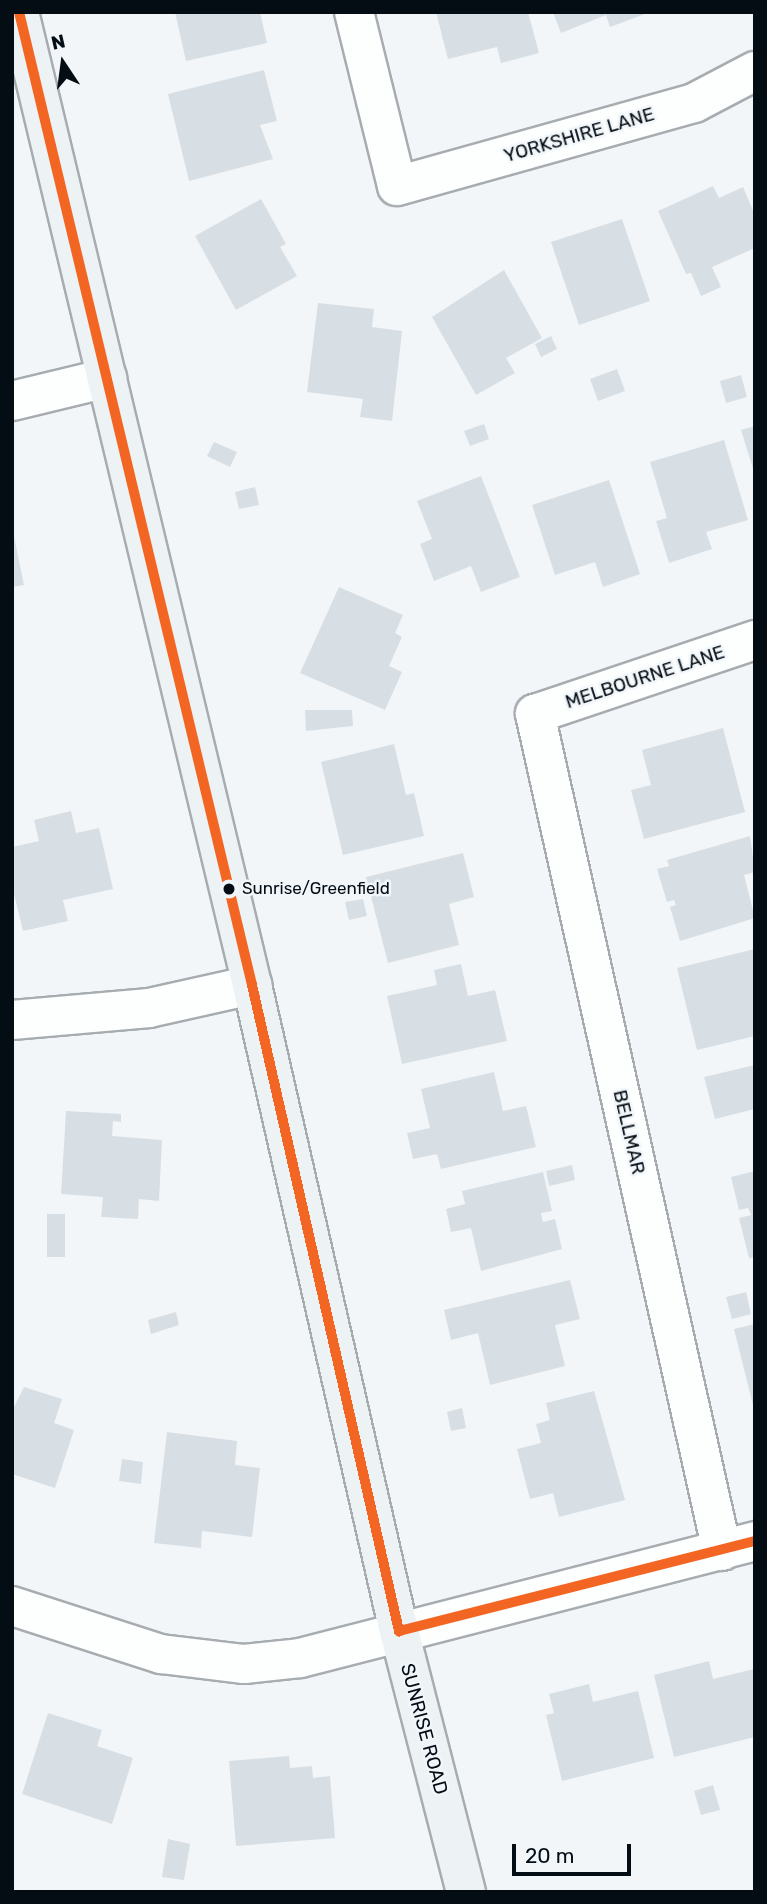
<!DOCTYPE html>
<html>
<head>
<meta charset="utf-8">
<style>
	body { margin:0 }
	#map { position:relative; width:767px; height:1904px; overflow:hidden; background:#f3f6f8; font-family:Rubik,sans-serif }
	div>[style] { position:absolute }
	.building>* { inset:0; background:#d7dfe5 }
	.roads { filter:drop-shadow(2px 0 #a7acb1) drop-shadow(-2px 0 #a7acb1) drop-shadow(0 2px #a7acb1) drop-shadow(0 -2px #a7acb1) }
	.minor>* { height:38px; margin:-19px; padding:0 19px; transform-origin:19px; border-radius:19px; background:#fdfefe }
	.secondary>* { height:38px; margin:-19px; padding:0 19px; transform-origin:19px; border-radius:19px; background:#edf2f5 }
	.bus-1>* { height:10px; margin:-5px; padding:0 5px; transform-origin:5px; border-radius:5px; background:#f26522 }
	.dots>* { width:19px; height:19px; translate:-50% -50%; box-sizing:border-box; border:4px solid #f1f6fa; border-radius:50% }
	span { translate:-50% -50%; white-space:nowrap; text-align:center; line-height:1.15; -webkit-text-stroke:5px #f1f6fa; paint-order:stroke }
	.bus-label { font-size:17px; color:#050d14 }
	.left { translate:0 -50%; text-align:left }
	.street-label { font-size:19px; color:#050d14 }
	.frame { position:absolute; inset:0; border:14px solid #050d14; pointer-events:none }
	.north { position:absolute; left:28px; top:28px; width:70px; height:70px; -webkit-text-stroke:5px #f1f6fa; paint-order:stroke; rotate:347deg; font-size:19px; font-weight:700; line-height:28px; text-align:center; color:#050d14 }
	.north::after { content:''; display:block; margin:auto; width:24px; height:32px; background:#050d14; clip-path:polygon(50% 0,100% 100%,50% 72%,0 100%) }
	.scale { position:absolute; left:512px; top:1844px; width:119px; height:32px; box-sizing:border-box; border:4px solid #050d14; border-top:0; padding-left:9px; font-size:21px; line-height:24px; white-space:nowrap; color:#050d14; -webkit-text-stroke:5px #f1f6fa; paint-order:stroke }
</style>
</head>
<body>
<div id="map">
	<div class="building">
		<div style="clip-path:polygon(175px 12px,260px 12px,267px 43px,186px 61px)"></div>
		<div style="clip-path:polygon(436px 12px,528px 12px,539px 53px,501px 63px,497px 47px,448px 59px)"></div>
		<div style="clip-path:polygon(553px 12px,648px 12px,648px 13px,610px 27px,606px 15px,561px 33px)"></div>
		<div style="clip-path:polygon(264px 70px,277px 121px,260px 125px,273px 159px,189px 181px,168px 94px)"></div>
		<div style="clip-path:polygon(713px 186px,719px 198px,743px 187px,755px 215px,755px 248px,712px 267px,721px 287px,701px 296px,691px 273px,686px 274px,658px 211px)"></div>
		<div style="clip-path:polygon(261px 199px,286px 244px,280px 247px,297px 276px,236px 310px,195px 236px)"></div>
		<div style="clip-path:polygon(622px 219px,650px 301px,579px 325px,551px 242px)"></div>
		<div style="clip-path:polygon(504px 270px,542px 338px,506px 358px,515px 373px,476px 395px,432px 317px)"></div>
		<div style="clip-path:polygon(318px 303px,374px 309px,372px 327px,402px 331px,392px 421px,360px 417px,363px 399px,307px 392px)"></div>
		<div style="clip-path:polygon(551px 336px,557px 349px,541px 357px,535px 344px)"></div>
		<div style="clip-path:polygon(617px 369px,625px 391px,598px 401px,590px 379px)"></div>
		<div style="clip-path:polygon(741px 375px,747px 397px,726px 403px,720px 381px)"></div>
		<div style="clip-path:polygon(484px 424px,489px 439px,470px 446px,464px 431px)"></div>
		<div style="clip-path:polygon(755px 426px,755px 472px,754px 472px,741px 430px)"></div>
		<div style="clip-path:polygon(724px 440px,748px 520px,706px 532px,712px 549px,669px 563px,656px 521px,667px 518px,650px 462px)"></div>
		<div style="clip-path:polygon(214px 442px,237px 452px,230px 467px,207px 456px)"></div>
		<div style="clip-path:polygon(481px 476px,520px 577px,481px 592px,471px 566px,434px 581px,420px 544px,432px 539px,417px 501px)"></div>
		<div style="clip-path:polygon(609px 480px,640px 574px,603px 587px,595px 562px,555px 575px,532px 505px)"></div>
		<div style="clip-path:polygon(255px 487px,259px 505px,239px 509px,235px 492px)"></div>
		<div style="clip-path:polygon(12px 526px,24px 585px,12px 587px)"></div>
		<div style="clip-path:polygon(339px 587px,403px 615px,395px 633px,402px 637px,389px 666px,402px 672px,385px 710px,300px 673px)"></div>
		<div style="clip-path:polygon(305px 710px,352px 710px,353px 726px,306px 731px)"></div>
		<div style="clip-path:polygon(723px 728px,745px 812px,644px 839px,631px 790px,651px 785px,642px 750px)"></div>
		<div style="clip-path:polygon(394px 744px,406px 795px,414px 793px,424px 836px,343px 855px,321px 762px)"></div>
		<div style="clip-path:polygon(71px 811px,76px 833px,99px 828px,113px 889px,63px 900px,68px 921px,23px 931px,12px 886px,12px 847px,39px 841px,34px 820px)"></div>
		<div style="clip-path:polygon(750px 836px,755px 872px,744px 875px,755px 918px,680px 941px,670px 907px,676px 905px,674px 900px,667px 902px,657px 869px,669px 866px,667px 860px)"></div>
		<div style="clip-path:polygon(463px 853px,474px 897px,449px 904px,459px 945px,388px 963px,366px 877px)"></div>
		<div style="clip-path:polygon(363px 899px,367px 916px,349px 920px,345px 902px)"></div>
		<div style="clip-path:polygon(755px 949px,755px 1036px,697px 1050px,677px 968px)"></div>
		<div style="clip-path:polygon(461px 964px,468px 996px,495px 990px,507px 1041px,402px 1064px,387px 996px,437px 985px,434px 970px)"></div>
		<div style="clip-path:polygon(755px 1065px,755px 1109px,715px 1119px,704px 1077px)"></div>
		<div style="clip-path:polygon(494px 1072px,503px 1111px,526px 1106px,536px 1147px,441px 1169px,437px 1154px,413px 1159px,407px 1133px,430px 1128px,421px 1089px)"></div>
		<div style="clip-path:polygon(66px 1111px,121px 1114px,121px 1122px,113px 1121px,112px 1136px,162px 1140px,159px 1201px,139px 1199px,138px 1219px,101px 1217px,103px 1197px,61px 1194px)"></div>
		<div style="clip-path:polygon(572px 1165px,575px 1180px,549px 1186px,546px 1171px)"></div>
		<div style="clip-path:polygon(755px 1171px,755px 1257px,749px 1258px,739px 1218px,751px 1215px,748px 1208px,739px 1210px,731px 1177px)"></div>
		<div style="clip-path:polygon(543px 1172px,552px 1211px,541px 1213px,543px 1222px,555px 1219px,562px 1249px,481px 1271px,471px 1228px,451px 1232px,446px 1209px,465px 1204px,462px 1191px)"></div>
		<div style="clip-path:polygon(47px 1214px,65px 1214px,65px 1257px,47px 1257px)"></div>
		<div style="clip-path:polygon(570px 1280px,580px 1319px,555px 1325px,565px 1366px,490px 1385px,478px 1333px,451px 1340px,444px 1310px)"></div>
		<div style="clip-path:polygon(746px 1292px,751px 1314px,732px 1319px,726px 1297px)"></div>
		<div style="clip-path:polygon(176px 1312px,179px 1325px,151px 1334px,148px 1320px)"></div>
		<div style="clip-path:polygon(755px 1324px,755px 1409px,754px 1409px,734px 1329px)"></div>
		<div style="clip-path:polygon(24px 1387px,62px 1399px,54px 1423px,74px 1430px,55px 1488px,12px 1474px,12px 1411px)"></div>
		<div style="clip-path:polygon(594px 1391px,625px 1500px,559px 1517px,553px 1493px,530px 1499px,517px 1449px,541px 1443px,536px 1424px,550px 1420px,546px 1403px)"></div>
		<div style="clip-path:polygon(462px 1408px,466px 1428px,451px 1431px,447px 1412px)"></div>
		<div style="clip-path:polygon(167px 1432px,237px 1441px,235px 1465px,260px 1468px,252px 1537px,202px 1531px,201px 1548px,154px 1543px)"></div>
		<div style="clip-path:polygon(122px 1459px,143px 1462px,141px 1484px,119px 1481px)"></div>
		<div style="clip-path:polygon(709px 1661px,713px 1679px,754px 1669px,755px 1737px,674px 1757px,654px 1675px)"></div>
		<div style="clip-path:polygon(589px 1684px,593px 1702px,638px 1691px,654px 1758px,562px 1781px,546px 1715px,554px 1713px,549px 1694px)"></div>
		<div style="clip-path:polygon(48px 1713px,102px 1730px,97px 1746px,133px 1758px,112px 1824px,22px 1794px)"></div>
		<div style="clip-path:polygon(289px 1756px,290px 1768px,312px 1766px,313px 1778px,330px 1776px,335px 1838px,236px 1846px,229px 1761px)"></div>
		<div style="clip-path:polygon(713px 1785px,720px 1810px,701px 1815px,694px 1791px)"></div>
		<div style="clip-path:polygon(168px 1839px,190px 1844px,184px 1880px,162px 1877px)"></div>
	</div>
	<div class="roads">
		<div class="minor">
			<div style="left:354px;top:12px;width:179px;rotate:76.1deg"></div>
			<div style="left:397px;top:186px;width:308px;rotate:-15.6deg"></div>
			<div style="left:694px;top:103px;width:69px;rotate:-27.7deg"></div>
			<div style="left:12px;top:401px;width:98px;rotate:-13.6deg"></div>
			<div style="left:12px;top:1020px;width:138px;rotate:-5deg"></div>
			<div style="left:149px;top:1008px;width:106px;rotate:-12.6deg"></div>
			<div style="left:722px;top:1551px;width:858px;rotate:-102.59deg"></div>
			<div style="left:535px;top:714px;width:232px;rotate:-18.6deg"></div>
			<div style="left:12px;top:1606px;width:157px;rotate:17.9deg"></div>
			<div style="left:161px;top:1654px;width:84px;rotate:6.9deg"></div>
			<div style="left:244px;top:1664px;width:56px;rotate:-6.1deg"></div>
			<div style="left:300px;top:1658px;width:470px;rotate:-14.4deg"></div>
		</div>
		<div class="secondary">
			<div style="left:19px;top:12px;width:1001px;rotate:76.53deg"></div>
			<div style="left:252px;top:985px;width:663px;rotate:77.18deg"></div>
			<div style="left:399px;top:1631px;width:269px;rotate:75.6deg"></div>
		</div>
	</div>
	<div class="bus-1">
		<div style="left:19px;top:12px;width:1001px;rotate:76.53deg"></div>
		<div style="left:252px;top:985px;width:663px;rotate:77.18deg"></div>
		<div style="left:399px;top:1631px;width:367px;rotate:-14.2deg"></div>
	</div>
	<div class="dots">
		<div style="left:229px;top:889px;background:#050d14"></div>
	</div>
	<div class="bus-label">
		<span class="left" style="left:242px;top:889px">Sunrise/Greenfield</span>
	</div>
	<div class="street-label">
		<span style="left:579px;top:135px;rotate:-16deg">YORKSHIRE LANE</span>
		<span style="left:645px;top:677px;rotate:-18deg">MELBOURNE LANE</span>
		<span style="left:629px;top:1132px;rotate:77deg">BELLMAR</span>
		<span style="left:424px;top:1729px;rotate:75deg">SUNRISE ROAD</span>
	</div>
	<div class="frame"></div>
	<div class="north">N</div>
	<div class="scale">20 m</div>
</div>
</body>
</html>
